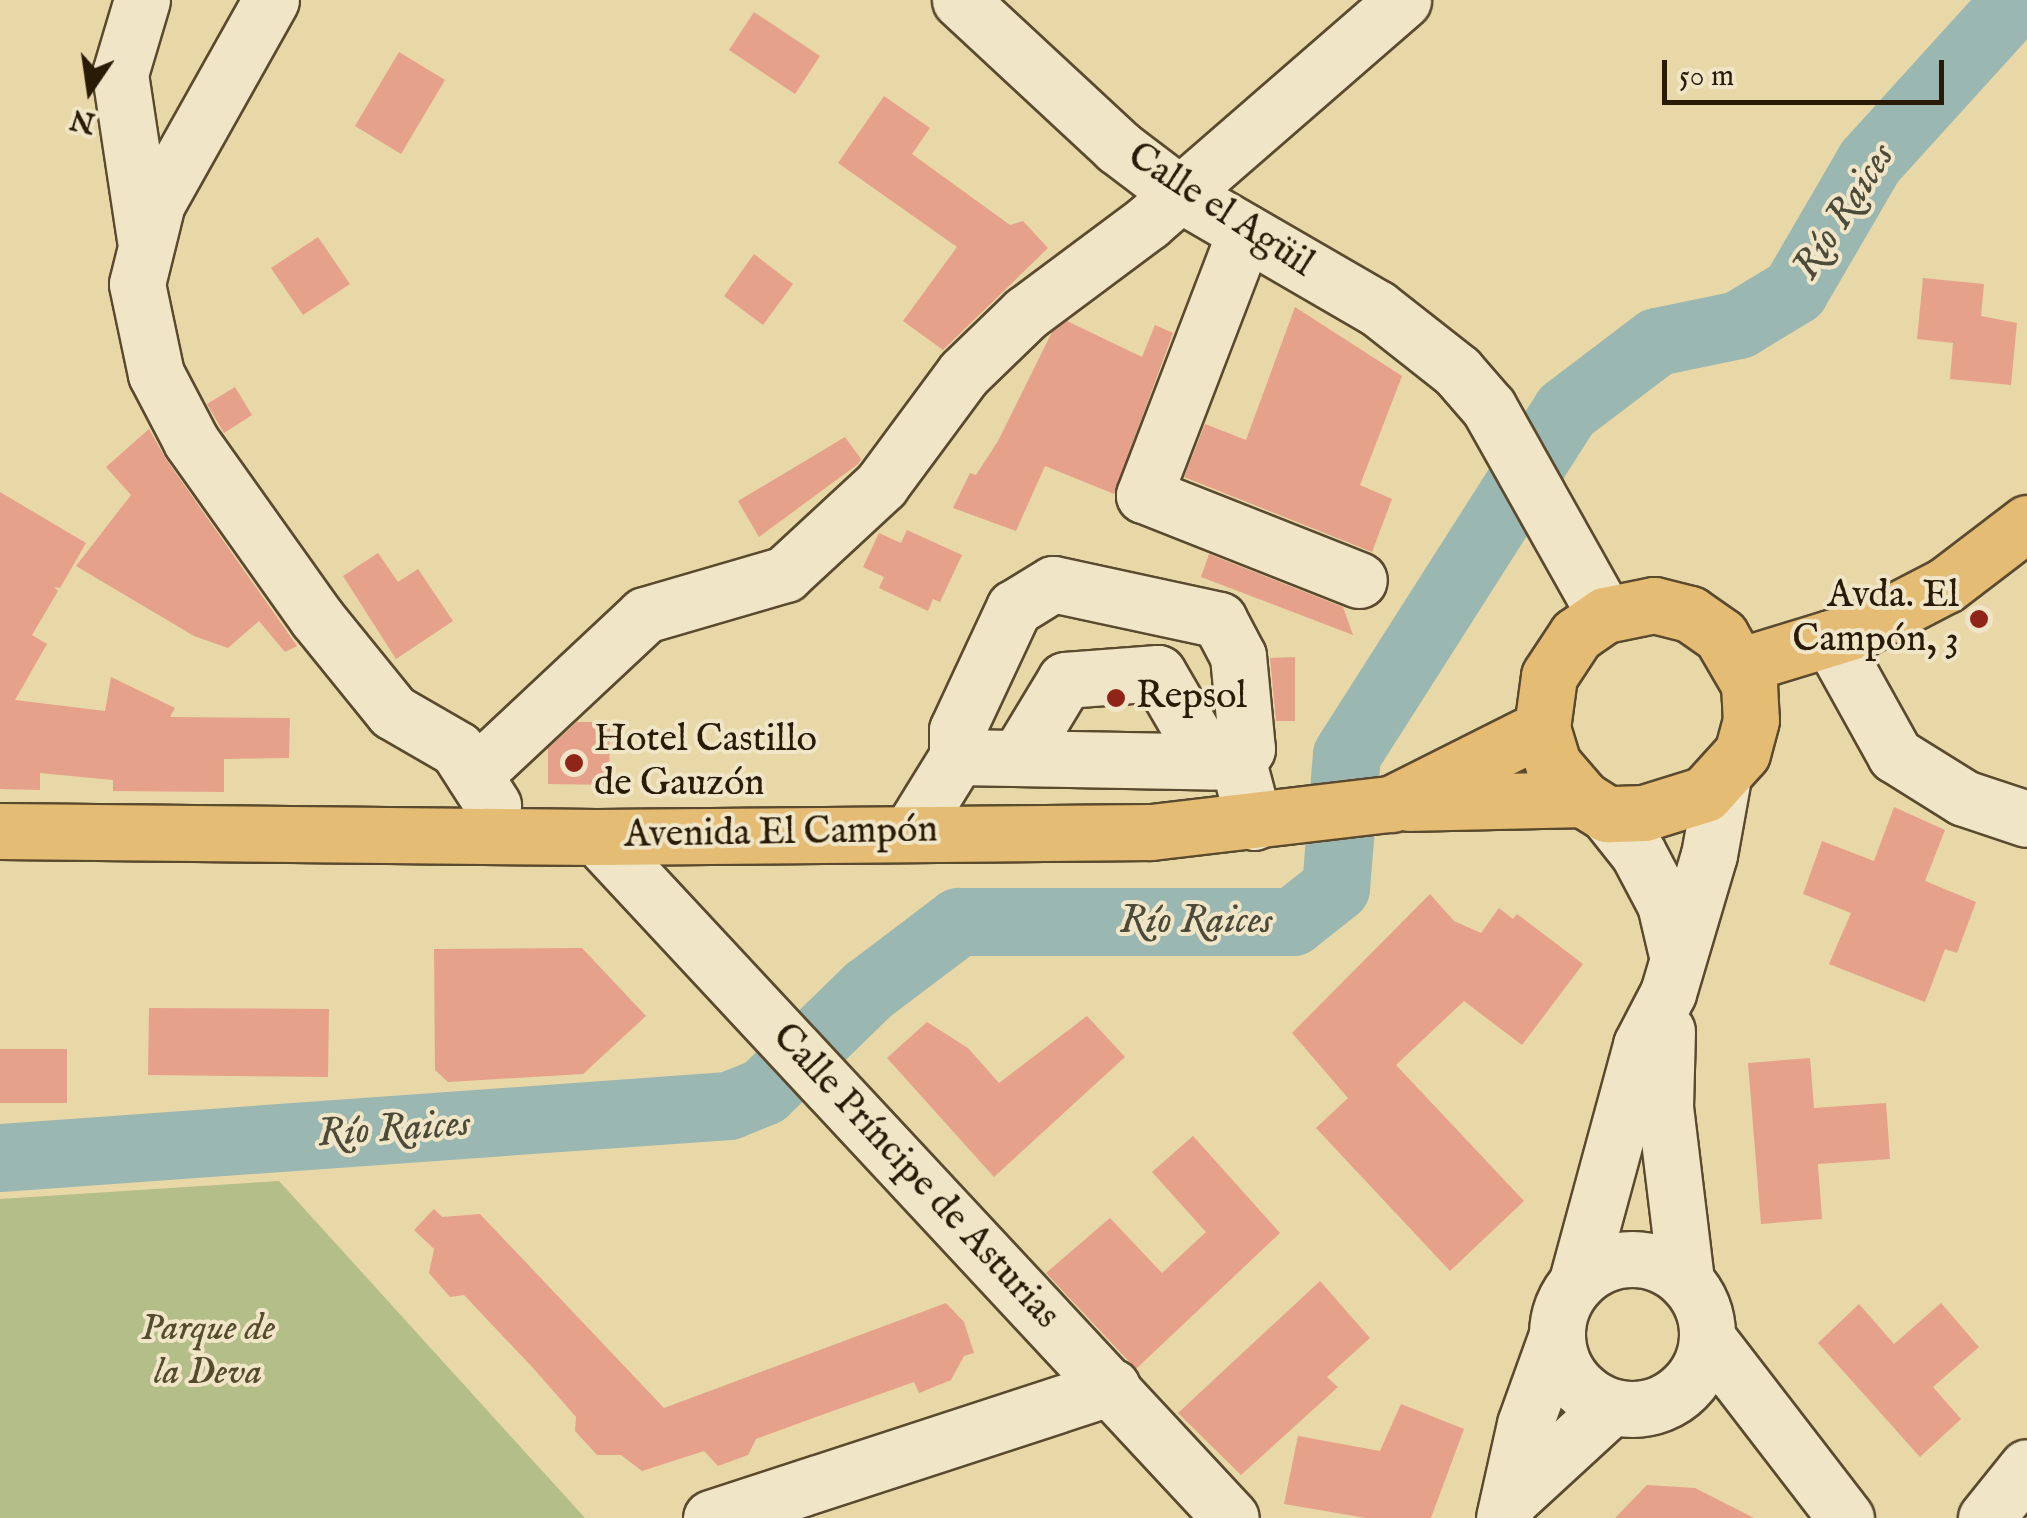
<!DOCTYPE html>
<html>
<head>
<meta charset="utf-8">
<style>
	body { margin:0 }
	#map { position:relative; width:2027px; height:1518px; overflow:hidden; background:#e8d7a7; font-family:"IM FELL English",serif }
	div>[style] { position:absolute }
	.green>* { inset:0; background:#b4be88 }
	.river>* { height:68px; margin:-34px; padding:0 34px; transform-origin:34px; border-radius:34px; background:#9ab7b1 }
	.building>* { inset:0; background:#e6a18a }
	.roads { filter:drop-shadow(2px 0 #5a4a2e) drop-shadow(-2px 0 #5a4a2e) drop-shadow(0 2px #5a4a2e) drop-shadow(0 -2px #5a4a2e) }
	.minor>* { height:55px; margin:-27.5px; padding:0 27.5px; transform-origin:27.5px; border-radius:27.5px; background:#f0e5c6 }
	.minor>.ring { margin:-27.5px; padding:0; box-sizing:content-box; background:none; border:55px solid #f0e5c6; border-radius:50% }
	.major>* { height:55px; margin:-27.5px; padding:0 27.5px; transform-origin:27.5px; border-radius:27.5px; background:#e4bc74 }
	.dots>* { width:28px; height:28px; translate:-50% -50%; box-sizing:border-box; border:5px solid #f0e5c6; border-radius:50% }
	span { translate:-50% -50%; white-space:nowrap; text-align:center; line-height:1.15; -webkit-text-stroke:8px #f0e5c6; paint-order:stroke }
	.street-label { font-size:38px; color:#2a1b06 }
	.poi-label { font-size:38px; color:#2a1b06 }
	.right { translate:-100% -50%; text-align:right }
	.left { translate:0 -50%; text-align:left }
	.park-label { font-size:38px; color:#534c2d; font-style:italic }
	.water-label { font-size:40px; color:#4c4a39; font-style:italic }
	.north { position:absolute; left:40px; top:40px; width:100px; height:100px; -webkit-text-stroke:8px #f0e5c6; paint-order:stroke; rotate:193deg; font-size:28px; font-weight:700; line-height:40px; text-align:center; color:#2a1b06 }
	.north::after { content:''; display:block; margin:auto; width:35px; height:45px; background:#2a1b06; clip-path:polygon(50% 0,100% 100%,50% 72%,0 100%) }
	.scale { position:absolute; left:1662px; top:60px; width:282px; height:45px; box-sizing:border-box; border:5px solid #2a1b06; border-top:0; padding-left:12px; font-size:30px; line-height:35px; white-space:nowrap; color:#2a1b06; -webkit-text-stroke:8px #f0e5c6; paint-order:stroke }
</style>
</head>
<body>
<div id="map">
	<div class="green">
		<div style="clip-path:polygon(279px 1181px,585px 1518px,0 1518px,0 1199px)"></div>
	</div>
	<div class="river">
		<div style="left:0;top:1158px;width:731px;rotate:-4.08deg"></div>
		<div style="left:729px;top:1106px;width:38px;rotate:-22deg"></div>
		<div style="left:764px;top:1092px;width:146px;rotate:-44.2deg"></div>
		<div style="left:869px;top:990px;width:113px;rotate:-37.1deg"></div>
		<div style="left:959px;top:922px;width:334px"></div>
		<div style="left:1293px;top:922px;width:55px;rotate:-38.3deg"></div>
		<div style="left:1336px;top:888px;width:133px;rotate:-85.3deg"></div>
		<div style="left:1347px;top:755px;width:408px;rotate:-57.5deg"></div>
		<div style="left:1566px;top:411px;width:114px;rotate:-37.2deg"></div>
		<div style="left:1657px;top:342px;width:84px;rotate:-11.7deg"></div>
		<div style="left:1739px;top:325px;width:66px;rotate:-31.3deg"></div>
		<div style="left:1795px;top:291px;width:149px;rotate:-59.8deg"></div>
		<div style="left:1870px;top:162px;width:219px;rotate:-47.8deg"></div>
	</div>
	<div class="building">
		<div style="clip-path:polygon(754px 12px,820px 56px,795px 94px,729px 50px)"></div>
		<div style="clip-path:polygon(399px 52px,445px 80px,401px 154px,355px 126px)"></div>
		<div style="clip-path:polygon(884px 96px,930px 128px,912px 154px,1010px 225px,1023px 221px,1048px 248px,943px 350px,903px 321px,957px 247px,838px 163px)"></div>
		<div style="clip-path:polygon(318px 237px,350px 284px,303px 315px,271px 268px)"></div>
		<div style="clip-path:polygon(754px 254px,793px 284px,763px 325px,724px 296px)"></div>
		<div style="clip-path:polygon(1923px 278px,1984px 284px,1981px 316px,2017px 323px,2011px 385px,1950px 379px,1953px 343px,1917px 339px)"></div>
		<div style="clip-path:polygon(1295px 307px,1402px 376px,1360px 485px,1392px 499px,1372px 552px,1184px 477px,1205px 424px,1246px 440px)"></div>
		<div style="clip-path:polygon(1067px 321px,1142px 357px,1155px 325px,1173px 333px,1114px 494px,1045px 466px,1016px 531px,953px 508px,970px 473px,976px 475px,998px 441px,1052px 332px)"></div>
		<div style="clip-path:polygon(235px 387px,252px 415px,224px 433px,207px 404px)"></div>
		<div style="clip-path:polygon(149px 429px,166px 459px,297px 646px,285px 652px,259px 621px,228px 648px,194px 636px,76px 566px,131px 495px,106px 467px)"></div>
		<div style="clip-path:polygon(845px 437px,861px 459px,858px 464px,759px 537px,738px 501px)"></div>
		<div style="clip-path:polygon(0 492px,86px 543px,60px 588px,54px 587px,58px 591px,32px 635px,47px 644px,15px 700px,105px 711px,111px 677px,175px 708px,170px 717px,290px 718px,289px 758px,224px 759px,224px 792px,113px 791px,113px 780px,40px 773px,40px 790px,0 789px)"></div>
		<div style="clip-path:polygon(907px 530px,962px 555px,940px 602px,933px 599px,928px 611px,879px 588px,884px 577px,863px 567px,879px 533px,901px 543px)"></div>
		<div style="clip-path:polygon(378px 553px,398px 582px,418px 569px,453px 621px,396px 659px,343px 576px)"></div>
		<div style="clip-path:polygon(1209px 554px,1343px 607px,1353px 635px,1201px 577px)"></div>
		<div style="clip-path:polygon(1295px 657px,1295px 721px,1276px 721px,1270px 658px)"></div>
		<div style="clip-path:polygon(577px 722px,610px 722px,609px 785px,548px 784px,548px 748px)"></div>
		<div style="clip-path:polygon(1894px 807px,1945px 830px,1925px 881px,1976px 902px,1957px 953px,1945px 949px,1925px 1002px,1829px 964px,1851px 913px,1803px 894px,1822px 841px,1874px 861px)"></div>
		<div style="clip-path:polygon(1430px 894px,1454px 921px,1481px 933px,1499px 908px,1513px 919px,1517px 914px,1583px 964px,1522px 1045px,1464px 1001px,1396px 1065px,1524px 1201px,1450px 1271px,1316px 1128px,1348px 1098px,1292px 1033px)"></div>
		<div style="clip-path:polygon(582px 948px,646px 1016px,583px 1074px,448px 1082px,435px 1070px,434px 949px)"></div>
		<div style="clip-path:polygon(149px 1008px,329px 1009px,328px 1077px,148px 1075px)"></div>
		<div style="clip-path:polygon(1087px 1016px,1125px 1057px,994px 1177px,887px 1058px,927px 1022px,968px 1048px,999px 1083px)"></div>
		<div style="clip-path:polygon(0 1049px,67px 1049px,67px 1103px,0 1103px)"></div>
		<div style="clip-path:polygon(1810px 1058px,1814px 1108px,1886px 1103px,1890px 1159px,1818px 1164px,1822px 1219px,1761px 1224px,1748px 1063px)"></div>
		<div style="clip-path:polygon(1193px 1136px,1280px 1233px,1136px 1369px,1046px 1273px,1110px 1218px,1162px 1273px,1206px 1232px,1152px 1172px)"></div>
		<div style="clip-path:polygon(434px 1209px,442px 1217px,480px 1214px,664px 1408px,946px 1303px,964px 1322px,974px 1353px,964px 1356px,951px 1380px,919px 1393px,914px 1382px,816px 1417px,756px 1439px,748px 1455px,718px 1466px,704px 1451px,642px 1471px,621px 1455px,597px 1455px,575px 1431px,576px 1417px,534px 1369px,464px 1295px,450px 1297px,429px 1273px,434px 1249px,414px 1230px)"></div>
		<div style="clip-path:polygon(1320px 1281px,1370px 1338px,1327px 1377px,1338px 1387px,1241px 1475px,1178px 1413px)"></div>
		<div style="clip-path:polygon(1941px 1303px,1979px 1347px,1933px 1387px,1961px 1419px,1920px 1457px,1818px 1343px,1859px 1304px,1894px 1344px)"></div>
		<div style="clip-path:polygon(1401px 1404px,1464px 1429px,1431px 1518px,1366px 1518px,1284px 1504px,1298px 1436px,1380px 1451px)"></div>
		<div style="clip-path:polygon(1647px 1485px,1695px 1488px,1754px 1518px,1615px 1518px)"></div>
	</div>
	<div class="roads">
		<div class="minor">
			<div style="left:142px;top:0;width:77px;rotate:106.6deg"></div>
			<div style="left:120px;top:74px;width:168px;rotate:81.4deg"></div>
			<div style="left:271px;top:0;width:233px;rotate:119.3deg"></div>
			<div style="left:157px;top:203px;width:83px;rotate:103.9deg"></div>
			<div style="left:137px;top:284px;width:92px;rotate:78.1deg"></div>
			<div style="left:156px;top:374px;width:76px;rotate:62.4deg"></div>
			<div style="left:191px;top:441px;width:216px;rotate:54.6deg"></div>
			<div style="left:316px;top:617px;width:122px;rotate:51deg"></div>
			<div style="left:393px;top:712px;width:74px;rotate:30deg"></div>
			<div style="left:457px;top:749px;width:67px;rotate:57.3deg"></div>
			<div style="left:960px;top:0;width:216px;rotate:42.9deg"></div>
			<div style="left:1118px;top:147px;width:78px;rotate:37.2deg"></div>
			<div style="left:1180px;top:194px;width:228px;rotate:30.1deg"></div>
			<div style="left:1377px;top:308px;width:102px;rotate:38.2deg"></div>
			<div style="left:1457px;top:371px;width:49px;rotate:49.1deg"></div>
			<div style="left:1489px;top:408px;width:237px;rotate:60.7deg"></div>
			<div style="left:1245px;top:232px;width:282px;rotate:111deg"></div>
			<div style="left:1144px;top:495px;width:231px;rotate:21.6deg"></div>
			<div style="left:1830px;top:638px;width:134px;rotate:60.9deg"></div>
			<div style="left:1895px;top:755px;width:81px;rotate:31.9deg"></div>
			<div style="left:1964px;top:798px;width:66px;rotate:18.4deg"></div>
			<div style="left:957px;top:757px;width:27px;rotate:-90deg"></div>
			<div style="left:957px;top:730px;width:135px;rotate:-65deg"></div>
			<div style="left:1014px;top:608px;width:46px;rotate:-31.6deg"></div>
			<div style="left:1053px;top:584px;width:170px;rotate:12.2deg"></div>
			<div style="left:1219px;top:620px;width:41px;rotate:62.2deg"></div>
			<div style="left:1238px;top:656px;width:93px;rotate:84.5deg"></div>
			<div style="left:1247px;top:749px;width:16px;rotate:125deg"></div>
			<div style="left:1238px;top:762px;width:62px;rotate:75.1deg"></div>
			<div style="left:1018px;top:758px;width:91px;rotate:-58.9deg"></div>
			<div style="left:1065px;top:680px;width:93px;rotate:-4.3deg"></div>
			<div style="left:1158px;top:673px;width:102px;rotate:59.9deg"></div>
			<div style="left:474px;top:775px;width:234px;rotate:-43.1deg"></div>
			<div style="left:645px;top:615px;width:146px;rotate:-16.3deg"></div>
			<div style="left:785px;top:574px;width:131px;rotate:-42.8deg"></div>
			<div style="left:881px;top:485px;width:139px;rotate:-53.5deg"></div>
			<div style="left:964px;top:373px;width:86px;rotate:-44.1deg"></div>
			<div style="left:1026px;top:313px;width:152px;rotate:-36.7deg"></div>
			<div style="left:1148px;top:222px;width:338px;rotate:-41deg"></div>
			<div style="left:1607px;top:814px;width:50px;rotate:51.5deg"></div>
			<div style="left:1638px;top:853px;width:58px;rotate:62.1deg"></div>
			<div style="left:1665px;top:904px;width:48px;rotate:76.8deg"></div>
			<div style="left:912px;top:830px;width:86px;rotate:-58.3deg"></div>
			<div style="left:957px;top:757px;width:281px;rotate:1deg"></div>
			<div style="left:597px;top:837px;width:930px;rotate:47.05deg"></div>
			<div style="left:1667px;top:1031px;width:76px;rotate:91.5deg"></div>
			<div style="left:1665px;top:1107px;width:175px;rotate:83.1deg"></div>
			<div class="ring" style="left:1557px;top:1259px;width:95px;height:95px"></div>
			<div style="left:1577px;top:1281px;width:245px;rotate:-74.8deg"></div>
			<div style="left:1641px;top:1045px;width:59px;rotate:-62.6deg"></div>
			<div style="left:1668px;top:993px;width:144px;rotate:-73.5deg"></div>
			<div style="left:1709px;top:855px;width:73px;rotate:-79.8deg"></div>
			<div style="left:1708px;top:1339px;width:226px;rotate:52.4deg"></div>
			<div style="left:1511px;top:1499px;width:136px;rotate:-42.6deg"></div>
			<div style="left:711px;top:1518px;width:422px;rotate:-18.1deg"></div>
			<div style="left:1504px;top:1518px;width:96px;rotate:-77.4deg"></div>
			<div style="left:1525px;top:1424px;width:91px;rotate:-70.2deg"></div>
			<div style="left:1986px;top:1518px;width:65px;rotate:-51.2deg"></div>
		</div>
		<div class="major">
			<div style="left:1654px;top:605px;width:37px;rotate:14deg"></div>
			<div style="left:1690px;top:614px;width:38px;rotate:35deg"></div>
			<div style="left:1721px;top:636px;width:56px;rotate:59.7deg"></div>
			<div style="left:1749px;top:684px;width:36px;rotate:87deg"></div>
			<div style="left:1751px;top:720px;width:34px;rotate:105deg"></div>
			<div style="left:1742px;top:753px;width:55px;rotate:132.1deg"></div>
			<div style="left:1705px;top:794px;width:64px;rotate:162.7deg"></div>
			<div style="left:1644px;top:813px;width:37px;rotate:178deg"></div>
			<div style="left:1607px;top:814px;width:28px;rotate:-148deg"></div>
			<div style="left:1583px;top:799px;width:46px;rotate:-130.6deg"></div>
			<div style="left:1553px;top:764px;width:38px;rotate:-107deg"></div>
			<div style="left:1542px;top:728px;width:52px;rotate:-82.3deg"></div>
			<div style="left:1549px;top:676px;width:49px;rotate:-56.6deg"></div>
			<div style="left:1576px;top:635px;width:35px;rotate:-35deg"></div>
			<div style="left:1605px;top:615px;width:50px;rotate:-11.5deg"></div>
			<div style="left:1742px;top:665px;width:127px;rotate:-17deg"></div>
			<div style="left:1863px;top:628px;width:93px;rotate:-27.4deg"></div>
			<div style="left:1946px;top:585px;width:102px;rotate:-37.4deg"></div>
			<div style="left:1409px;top:803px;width:174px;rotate:-1.3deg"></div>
			<div style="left:0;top:831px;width:597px;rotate:0.58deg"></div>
			<div style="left:597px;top:837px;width:554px;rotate:-0.52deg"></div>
			<div style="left:1151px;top:832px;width:242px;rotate:-6.7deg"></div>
			<div style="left:1391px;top:804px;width:169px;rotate:-26.7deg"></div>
		</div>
	</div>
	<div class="dots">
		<div style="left:1979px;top:619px;background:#8f2418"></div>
		<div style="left:1116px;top:698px;background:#8f2418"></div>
		<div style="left:574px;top:763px;background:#8f2418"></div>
	</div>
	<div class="street-label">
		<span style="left:1220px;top:211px;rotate:33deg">Calle el Agüil</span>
		<span style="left:781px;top:834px;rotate:-1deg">Avenida El Campón</span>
		<span style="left:915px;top:1177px;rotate:47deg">Calle Príncipe de Asturias</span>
	</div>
	<div class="poi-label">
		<span class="right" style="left:1959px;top:619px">Avda. El<br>Campón, 3</span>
		<span class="left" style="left:1136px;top:698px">Repsol</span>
		<span class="left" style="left:594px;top:763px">Hotel Castillo<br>de Gauzón</span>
	</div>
	<div class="park-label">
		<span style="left:208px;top:1352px">Parque de<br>la Deva</span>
	</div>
	<div class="water-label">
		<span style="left:1845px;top:212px;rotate:-57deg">Río Raices</span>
		<span style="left:1196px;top:922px">Río Raices</span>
		<span style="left:394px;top:1130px;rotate:-4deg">Río Raices</span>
	</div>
	<div class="north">N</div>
	<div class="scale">50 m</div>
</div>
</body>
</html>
